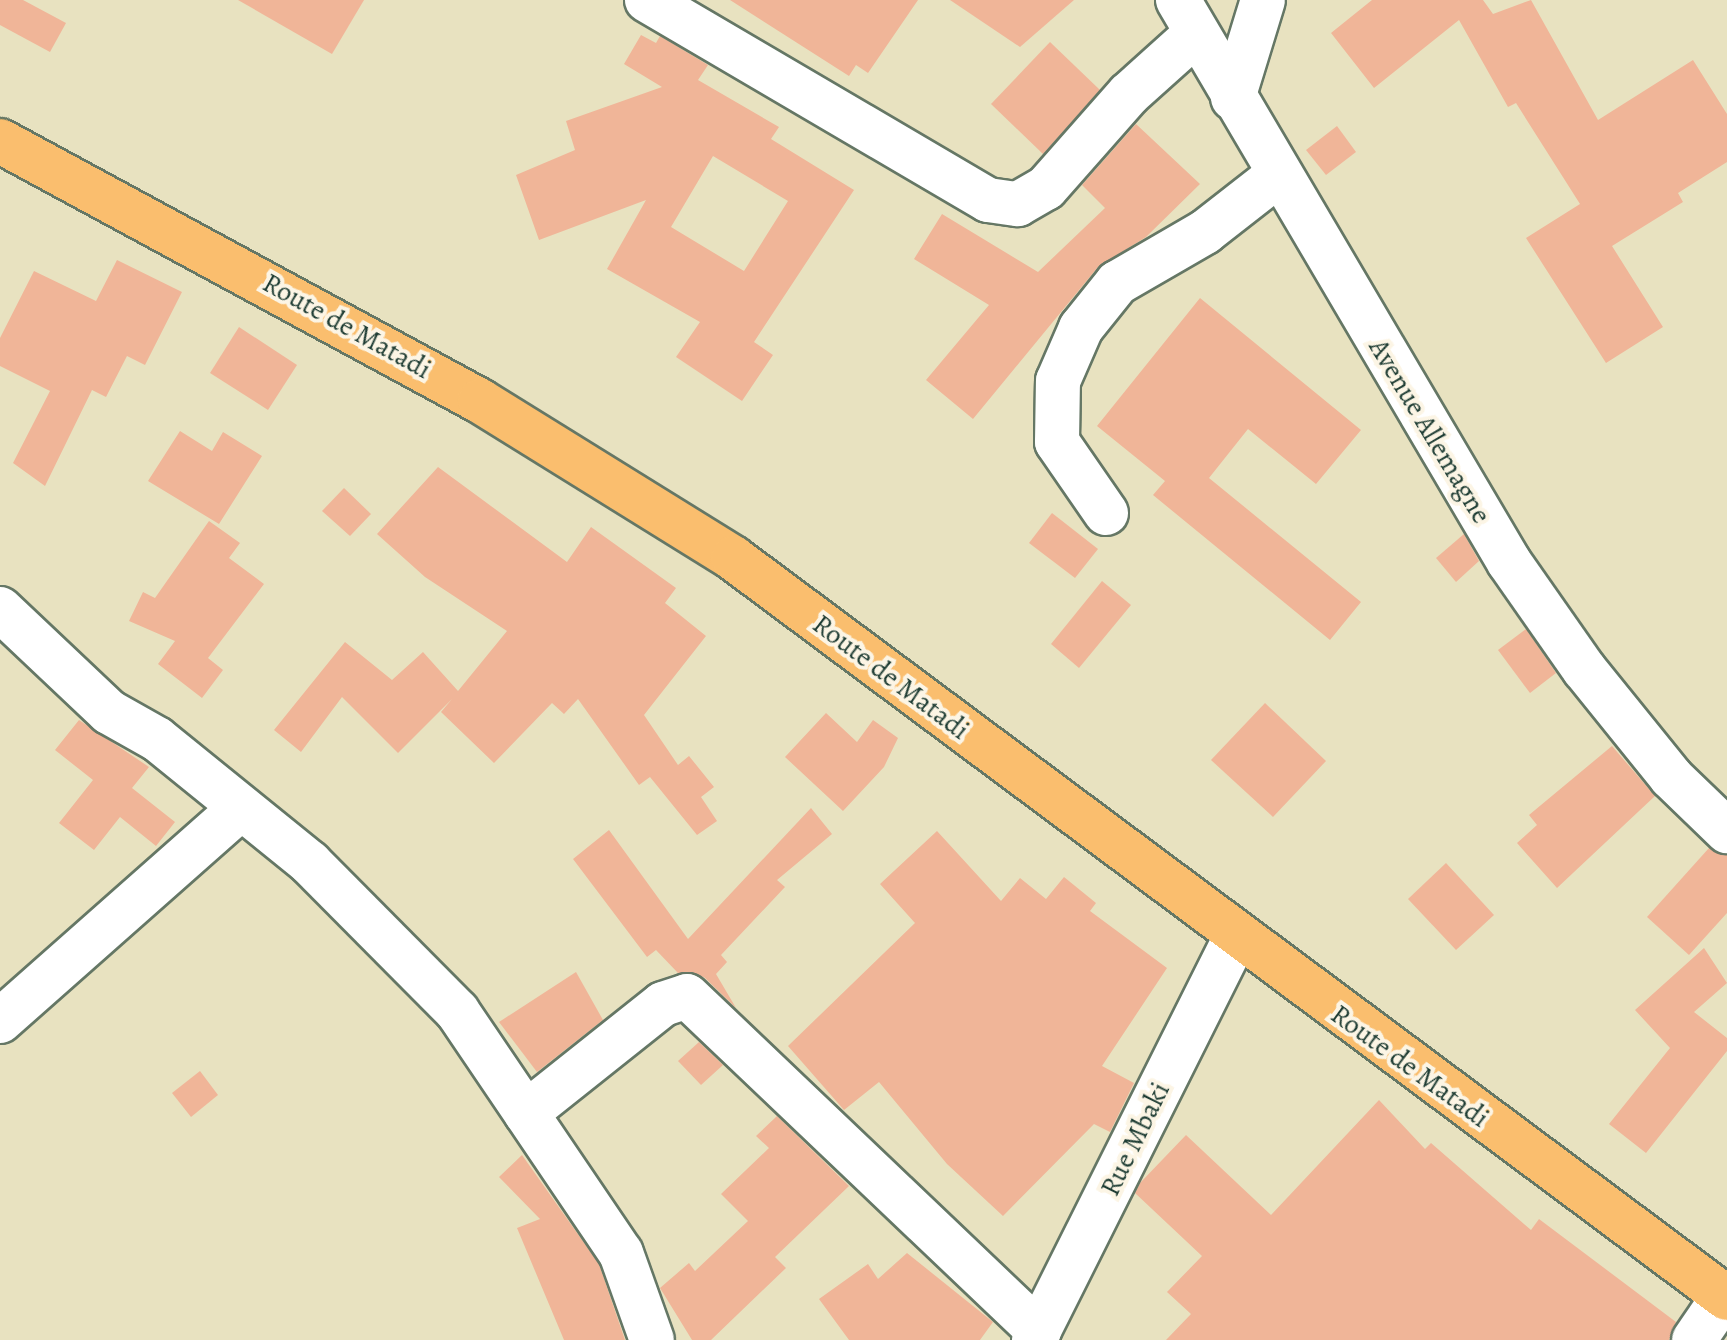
<!DOCTYPE html>
<html>
<head>
<meta charset="utf-8">
<style>
	body { margin:0 }
	#map { position:relative; width:1727px; height:1340px; overflow:hidden; background:#e8e2c0; font-family:Alegreya,serif }
	div>[style] { position:absolute }
	.building>* { inset:0; background:#f0b598 }
	.roads { filter:drop-shadow(2px 0 #657765) drop-shadow(-2px 0 #657765) drop-shadow(0 2px #657765) drop-shadow(0 -2px #657765) }
	.minor>* { height:44px; margin:-22px; padding:0 22px; transform-origin:22px; border-radius:22px; background:#fff }
	.highway>* { height:44px; margin:-22px; padding:0 22px; transform-origin:22px; border-radius:22px; background:#fabe6e }
	span { translate:-50% -50%; white-space:nowrap; text-align:center; line-height:1.15; -webkit-text-stroke:8px #fcf5e5; paint-order:stroke }
	.street-label { font-size:28px; color:#1f3d34 }
</style>
</head>
<body>
<div id="map">
	<div class="building">
		<div style="clip-path:polygon(0 0,23px 0,66px 23px,50px 52px,0 25px)"></div>
		<div style="clip-path:polygon(238px 0,364px 0,332px 54px)"></div>
		<div style="clip-path:polygon(730px 0,918px 0,868px 73px,856px 65px,849px 76px)"></div>
		<div style="clip-path:polygon(950px 0,1074px 0,1020px 47px)"></div>
		<div style="clip-path:polygon(1372px 0,1483px 0,1493px 14px,1531px 0,1598px 120px,1693px 60px,1727px 114px,1727px 162px,1678px 193px,1683px 202px,1612px 246px,1663px 327px,1606px 363px,1526px 238px,1580px 204px,1516px 103px,1508px 107px,1459px 20px,1374px 88px,1331px 33px)"></div>
		<div style="clip-path:polygon(evenodd,641px 35px,656px 43px,660px 36px,708px 65px,698px 80px,779px 127px,771px 139px,854px 190px,754px 342px,773px 355px,742px 401px,676px 357px,700px 322px,607px 269px,646px 200px,539px 240px,516px 175px,575px 150px,566px 121px,662px 87px,624px 64px,641px 35px,713px 156px,788px 201px,744px 271px,671px 227px,713px 156px)"></div>
		<div style="clip-path:polygon(1050px 42px,1100px 90px,1043px 154px,991px 104px)"></div>
		<div style="clip-path:polygon(1136px 124px,1200px 184px,1146px 237px,1098px 267px,973px 419px,926px 380px,989px 305px,914px 259px,942px 214px,1038px 272px,1105px 208px,1082px 185px)"></div>
		<div style="clip-path:polygon(1337px 126px,1356px 152px,1326px 175px,1306px 150px)"></div>
		<div style="clip-path:polygon(117px 260px,182px 292px,145px 365px,127px 356px,106px 397px,92px 390px,45px 486px,13px 463px,50px 391px,0 366px,0 338px,34px 271px,96px 301px)"></div>
		<div style="clip-path:polygon(1200px 298px,1361px 430px,1316px 484px,1248px 429px,1209px 478px,1361px 602px,1330px 640px,1153px 495px,1165px 481px,1097px 426px)"></div>
		<div style="clip-path:polygon(239px 327px,297px 365px,268px 410px,210px 373px)"></div>
		<div style="clip-path:polygon(180px 431px,212px 451px,223px 432px,262px 456px,219px 524px,148px 481px)"></div>
		<div style="clip-path:polygon(438px 467px,567px 562px,591px 527px,676px 588px,665px 603px,706px 636px,644px 715px,678px 765px,689px 756px,714px 787px,701px 797px,717px 821px,697px 835px,650px 777px,639px 785px,578px 699px,564px 714px,552px 703px,494px 763px,441px 712px,452px 699px,398px 753px,342px 697px,301px 752px,274px 730px,345px 642px,392px 680px,423px 652px,458px 691px,507px 631px,425px 577px,377px 534px)"></div>
		<div style="clip-path:polygon(344px 488px,371px 514px,350px 536px,322px 511px)"></div>
		<div style="clip-path:polygon(1052px 513px,1098px 549px,1075px 578px,1029px 543px)"></div>
		<div style="clip-path:polygon(209px 521px,240px 543px,229px 558px,264px 584px,208px 658px,223px 670px,202px 698px,158px 664px,175px 641px,129px 621px,143px 592px,155px 598px)"></div>
		<div style="clip-path:polygon(1464px 534px,1479px 561px,1456px 582px,1436px 558px)"></div>
		<div style="clip-path:polygon(1102px 581px,1131px 605px,1079px 668px,1051px 644px)"></div>
		<div style="clip-path:polygon(1526px 629px,1556px 673px,1530px 693px,1498px 650px)"></div>
		<div style="clip-path:polygon(1265px 703px,1326px 761px,1273px 817px,1211px 760px)"></div>
		<div style="clip-path:polygon(826px 713px,857px 742px,873px 720px,898px 738px,884px 767px,843px 811px,785px 757px)"></div>
		<div style="clip-path:polygon(79px 720px,149px 767px,132px 788px,175px 822px,156px 846px,120px 817px,94px 850px,59px 823px,93px 780px,55px 750px)"></div>
		<div style="clip-path:polygon(1612px 746px,1655px 796px,1557px 888px,1517px 843px,1537px 825px,1529px 815px)"></div>
		<div style="clip-path:polygon(811px 808px,832px 834px,777px 880px,785px 887px,721px 955px,727px 962px,716px 974px,736px 1008px,704px 977px,678px 973px,656px 950px,647px 957px,573px 859px,609px 830px,688px 939px)"></div>
		<div style="clip-path:polygon(937px 831px,1001px 901px,1020px 878px,1046px 899px,1064px 877px,1096px 903px,1090px 911px,1167px 968px,1102px 1066px,1134px 1083px,1110px 1132px,1094px 1124px,1003px 1216px,947px 1164px,879px 1082px,844px 1110px,788px 1046px,915px 923px,880px 884px)"></div>
		<div style="clip-path:polygon(1709px 848px,1727px 855px,1727px 913px,1689px 955px,1647px 917px)"></div>
		<div style="clip-path:polygon(1446px 863px,1494px 915px,1456px 950px,1408px 899px)"></div>
		<div style="clip-path:polygon(1704px 948px,1727px 983px,1694px 1012px,1727px 1038px,1727px 1051px,1646px 1153px,1609px 1124px,1670px 1048px,1635px 1010px)"></div>
		<div style="clip-path:polygon(576px 972px,603px 1020px,537px 1072px,499px 1022px)"></div>
		<div style="clip-path:polygon(699px 1042px,723px 1065px,701px 1085px,678px 1061px)"></div>
		<div style="clip-path:polygon(200px 1071px,218px 1095px,191px 1117px,172px 1093px)"></div>
		<div style="clip-path:polygon(1379px 1100px,1425px 1149px,1431px 1143px,1531px 1230px,1539px 1219px,1676px 1322px,1669px 1340px,1166px 1340px,1191px 1314px,1167px 1292px,1202px 1256px,1135px 1193px,1140px 1183px,1186px 1135px,1271px 1215px)"></div>
		<div style="clip-path:polygon(777px 1116px,849px 1186px,775px 1257px,786px 1268px,711px 1340px,692px 1340px,660px 1288px,689px 1263px,695px 1271px,748px 1221px,721px 1194px,769px 1148px,756px 1136px)"></div>
		<div style="clip-path:polygon(522px 1155px,599px 1264px,625px 1340px,564px 1340px,517px 1228px,540px 1219px,499px 1177px)"></div>
		<div style="clip-path:polygon(907px 1253px,993px 1322px,980px 1340px,849px 1340px,819px 1299px,868px 1264px,878px 1279px)"></div>
	</div>
	<div class="roads">
		<div class="minor">
			<div style="left:647px;top:0;width:395px;rotate:30.4deg"></div>
			<div style="left:988px;top:200px;width:30px;rotate:8deg"></div>
			<div style="left:1018px;top:204px;width:32px;rotate:-30deg"></div>
			<div style="left:1046px;top:188px;width:125px;rotate:-48.6deg"></div>
			<div style="left:1129px;top:94px;width:91px;rotate:-41.9deg"></div>
			<div style="left:1178px;top:0;width:652px;rotate:59.5deg"></div>
			<div style="left:1509px;top:562px;width:131px;rotate:55deg"></div>
			<div style="left:1584px;top:669px;width:139px;rotate:51.1deg"></div>
			<div style="left:1671px;top:777px;width:78px;rotate:44deg"></div>
			<div style="left:1233px;top:98px;width:102px;rotate:-73deg"></div>
			<div style="left:1106px;top:513px;width:86px;rotate:-124.6deg"></div>
			<div style="left:1057px;top:442px;width:61px;rotate:-89.1deg"></div>
			<div style="left:1058px;top:381px;width:58px;rotate:-66.5deg"></div>
			<div style="left:1081px;top:328px;width:58px;rotate:-51.3deg"></div>
			<div style="left:1117px;top:283px;width:102px;rotate:-30.1deg"></div>
			<div style="left:1205px;top:232px;width:93px;rotate:-38deg"></div>
			<div style="left:0;top:609px;width:150px;rotate:43.4deg"></div>
			<div style="left:109px;top:712px;width:55px;rotate:29.4deg"></div>
			<div style="left:157px;top:739px;width:197px;rotate:39deg"></div>
			<div style="left:310px;top:863px;width:209px;rotate:45.2deg"></div>
			<div style="left:457px;top:1011px;width:292px;rotate:55.9deg"></div>
			<div style="left:621px;top:1253px;width:92px;rotate:70.4deg"></div>
			<div style="left:0;top:1021px;width:320px;rotate:-41.5deg"></div>
			<div style="left:526px;top:1113px;width:175px;rotate:-38.5deg"></div>
			<div style="left:663px;top:1004px;width:25px;rotate:-18deg"></div>
			<div style="left:687px;top:996px;width:486px;rotate:43.6deg"></div>
			<div style="left:1034px;top:1340px;width:449px;rotate:-63.4deg"></div>
			<div style="left:1694px;top:1340px;width:53px;rotate:-55.7deg"></div>
		</div>
		<div class="highway">
			<div style="left:0;top:141px;width:546px;rotate:28.44deg"></div>
			<div style="left:480px;top:401px;width:298px;rotate:31.8deg"></div>
			<div style="left:733px;top:558px;width:1239px;rotate:36.67deg"></div>
		</div>
	</div>
	<div class="street-label">
		<span style="left:347px;top:326px;rotate:29deg">Route de Matadi</span>
		<span style="left:1430px;top:431px;rotate:59deg">Avenue Allemagne</span>
		<span style="left:891px;top:677px;rotate:37deg">Route de Matadi</span>
		<span style="left:1410px;top:1066px;rotate:36deg">Route de Matadi</span>
		<span style="left:1135px;top:1139px;rotate:-64deg">Rue Mbaki</span>
	</div>
</div>
</body>
</html>
